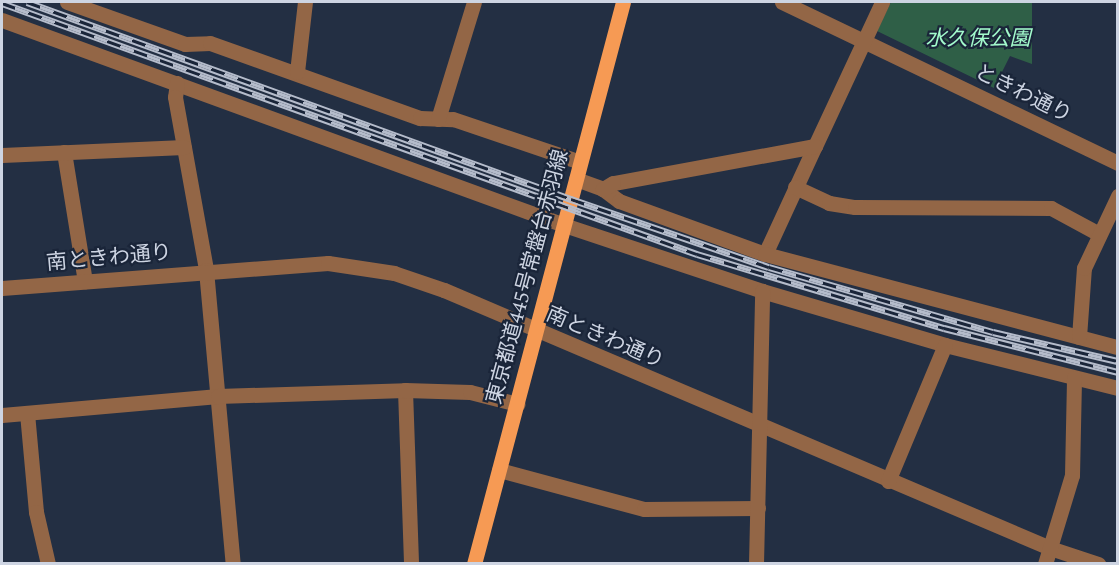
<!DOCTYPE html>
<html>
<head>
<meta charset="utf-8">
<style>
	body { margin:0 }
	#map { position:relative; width:1119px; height:565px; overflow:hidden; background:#232f43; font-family:Spectral,"Noto Sans JP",serif }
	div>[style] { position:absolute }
	.green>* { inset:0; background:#2f5f47 }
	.minor>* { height:15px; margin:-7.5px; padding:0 7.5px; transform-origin:7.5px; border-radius:7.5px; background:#936646 }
	.major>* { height:15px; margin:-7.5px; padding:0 7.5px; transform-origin:7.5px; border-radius:7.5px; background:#f69a54 }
	.rail>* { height:7px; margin-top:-3.5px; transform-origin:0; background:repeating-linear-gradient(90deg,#1a2539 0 14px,#b5bccb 0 28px); box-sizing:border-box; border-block:2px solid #b5bccb }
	span { translate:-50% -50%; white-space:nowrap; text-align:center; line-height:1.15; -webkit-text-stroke:4.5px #1a2539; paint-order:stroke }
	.park-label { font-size:21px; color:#a3fbcc; font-style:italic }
	.street-label { font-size:21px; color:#cdd4e2 }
	.frame { position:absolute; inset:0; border:3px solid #cdd4e2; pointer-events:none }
</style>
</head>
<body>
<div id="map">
	<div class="green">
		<div style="clip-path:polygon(891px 2px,1032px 2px,1032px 64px,1010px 56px,994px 88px,877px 31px)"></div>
	</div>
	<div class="minor">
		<div style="left:67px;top:2px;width:125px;rotate:19.6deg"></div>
		<div style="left:185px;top:44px;width:25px;rotate:-2deg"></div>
		<div style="left:210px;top:43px;width:223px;rotate:19.7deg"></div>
		<div style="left:420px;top:118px;width:33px;rotate:2deg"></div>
		<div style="left:453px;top:119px;width:134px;rotate:18.7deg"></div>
		<div style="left:782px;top:2px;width:373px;rotate:25.6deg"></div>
		<div style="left:2px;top:20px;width:598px;rotate:20.04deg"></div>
		<div style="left:564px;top:225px;width:209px;rotate:18.4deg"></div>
		<div style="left:762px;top:291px;width:191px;rotate:16.4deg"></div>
		<div style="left:945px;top:345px;width:178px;rotate:14deg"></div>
		<div style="left:297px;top:72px;width:70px;rotate:-83.5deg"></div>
		<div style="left:177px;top:83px;width:14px;rotate:98deg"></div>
		<div style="left:175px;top:97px;width:176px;rotate:79.8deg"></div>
		<div style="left:206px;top:270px;width:295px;rotate:84.8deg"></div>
		<div style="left:438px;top:119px;width:122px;rotate:-72.9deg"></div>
		<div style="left:815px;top:146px;width:159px;rotate:-65deg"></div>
		<div style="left:64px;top:152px;width:131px;rotate:80.8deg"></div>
		<div style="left:2px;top:155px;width:182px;rotate:-2.5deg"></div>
		<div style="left:576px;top:179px;width:29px;rotate:20deg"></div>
		<div style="left:603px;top:189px;width:20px;rotate:37deg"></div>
		<div style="left:619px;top:201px;width:155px;rotate:20deg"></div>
		<div style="left:765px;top:254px;width:119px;rotate:-65.2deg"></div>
		<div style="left:815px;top:146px;width:205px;rotate:169.6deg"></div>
		<div style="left:613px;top:183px;width:12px;rotate:149deg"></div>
		<div style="left:795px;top:187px;width:38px;rotate:25deg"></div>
		<div style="left:829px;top:203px;width:26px;rotate:9deg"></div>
		<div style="left:855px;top:207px;width:196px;rotate:0.3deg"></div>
		<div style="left:1051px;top:208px;width:55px;rotate:28.4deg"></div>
		<div style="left:765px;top:254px;width:365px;rotate:14.8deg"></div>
		<div style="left:2px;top:288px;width:327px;rotate:-4.4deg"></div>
		<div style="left:328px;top:263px;width:67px;rotate:8.6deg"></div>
		<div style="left:394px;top:273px;width:53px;rotate:18.8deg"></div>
		<div style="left:444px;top:290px;width:659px;rotate:23.06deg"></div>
		<div style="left:1050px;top:548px;width:51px;rotate:18.4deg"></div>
		<div style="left:1079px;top:337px;width:69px;rotate:-85.9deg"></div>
		<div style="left:1084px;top:268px;width:80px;rotate:-64.7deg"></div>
		<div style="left:405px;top:390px;width:174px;rotate:88deg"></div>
		<div style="left:27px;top:413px;width:99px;rotate:84.8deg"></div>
		<div style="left:36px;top:512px;width:53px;rotate:77deg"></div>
		<div style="left:2px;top:415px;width:217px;rotate:-5deg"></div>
		<div style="left:218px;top:396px;width:187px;rotate:-1.8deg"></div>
		<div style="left:405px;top:390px;width:65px;rotate:1.8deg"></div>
		<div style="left:470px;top:392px;width:49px;rotate:14.3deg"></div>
		<div style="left:499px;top:470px;width:150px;rotate:15.1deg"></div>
		<div style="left:644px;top:509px;width:114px;rotate:-0.5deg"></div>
		<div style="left:888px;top:481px;width:147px;rotate:-67.3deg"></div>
		<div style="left:756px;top:564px;width:273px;rotate:-88.7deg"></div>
		<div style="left:1045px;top:564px;width:93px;rotate:-73.1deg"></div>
		<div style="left:1072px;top:475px;width:97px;rotate:-88.8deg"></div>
	</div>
	<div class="major">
		<div style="left:474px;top:564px;width:581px;rotate:-75.15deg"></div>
	</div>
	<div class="rail">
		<div style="left:27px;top:2px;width:579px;rotate:19.91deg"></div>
		<div style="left:571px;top:199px;width:209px;rotate:19deg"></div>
		<div style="left:769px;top:267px;width:233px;rotate:16.2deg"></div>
		<div style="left:993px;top:332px;width:128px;rotate:13.1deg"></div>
		<div style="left:2px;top:3px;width:739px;rotate:19.86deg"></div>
		<div style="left:697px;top:254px;width:258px;rotate:16.7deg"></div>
		<div style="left:944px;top:328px;width:179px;rotate:14.2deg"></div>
	</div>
	<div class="park-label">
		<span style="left:978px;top:39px">水久保公園</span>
	</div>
	<div class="street-label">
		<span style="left:1023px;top:94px;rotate:26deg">ときわ通り</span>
		<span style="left:109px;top:258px;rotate:-5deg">南ときわ通り</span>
		<span style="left:528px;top:277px;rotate:-75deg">東京都道445号常盤台赤羽線</span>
		<span style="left:605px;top:338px;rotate:23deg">南ときわ通り</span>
	</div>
	<div class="frame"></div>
</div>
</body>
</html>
